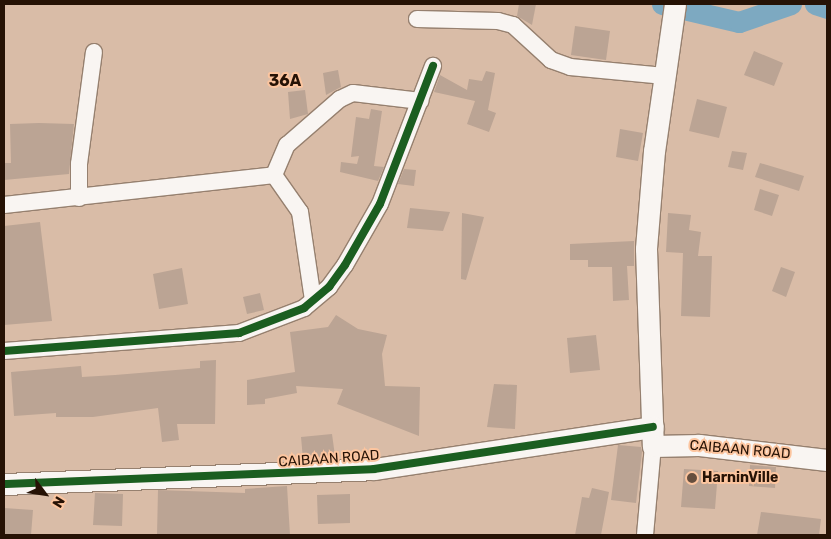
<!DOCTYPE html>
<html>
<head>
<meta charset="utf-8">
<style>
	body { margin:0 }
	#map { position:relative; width:831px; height:539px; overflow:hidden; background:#d9bca7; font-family:Rubik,sans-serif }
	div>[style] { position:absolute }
	.canal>* { height:21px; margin:-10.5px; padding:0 10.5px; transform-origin:10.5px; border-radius:10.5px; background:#7da9c1 }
	.building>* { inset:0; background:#bba494 }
	.roads { filter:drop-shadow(1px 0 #96806f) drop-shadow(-1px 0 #96806f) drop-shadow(0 1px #96806f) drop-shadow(0 -1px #96806f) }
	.minor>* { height:16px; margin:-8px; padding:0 8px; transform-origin:8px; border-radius:8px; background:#f9f5f2 }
	.tertiary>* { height:21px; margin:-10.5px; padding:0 10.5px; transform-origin:10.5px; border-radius:10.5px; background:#f9f5f2 }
	.cycleway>* { height:8px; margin:-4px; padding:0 4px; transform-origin:4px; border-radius:4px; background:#1b5e20 }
	.dots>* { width:14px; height:14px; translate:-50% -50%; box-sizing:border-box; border:2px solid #fcc59f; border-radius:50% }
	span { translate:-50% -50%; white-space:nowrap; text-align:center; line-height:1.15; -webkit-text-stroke:4px #fcc59f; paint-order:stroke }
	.street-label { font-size:14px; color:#261205 }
	.poi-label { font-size:14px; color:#261205; font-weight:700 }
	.left { translate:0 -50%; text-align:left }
	.quarter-label { font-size:16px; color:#261205; font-weight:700 }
	.frame { position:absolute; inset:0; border:5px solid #261205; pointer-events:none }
	.north { position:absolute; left:20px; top:469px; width:50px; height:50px; -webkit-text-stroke:4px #fcc59f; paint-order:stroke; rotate:121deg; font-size:14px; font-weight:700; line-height:20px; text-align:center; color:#261205 }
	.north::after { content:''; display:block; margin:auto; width:18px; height:22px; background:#261205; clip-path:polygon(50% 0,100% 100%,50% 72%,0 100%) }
</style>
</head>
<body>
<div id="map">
	<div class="canal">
		<div style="left:662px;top:4px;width:79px;rotate:13.2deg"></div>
		<div style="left:739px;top:22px;width:55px;rotate:-19.1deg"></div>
		<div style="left:815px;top:4px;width:13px;rotate:18deg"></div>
	</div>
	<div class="building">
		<div style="clip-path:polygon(519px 4px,536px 4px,532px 25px,517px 16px)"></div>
		<div style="clip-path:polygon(575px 26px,610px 31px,606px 60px,571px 55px)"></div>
		<div style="clip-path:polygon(754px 51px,783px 63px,774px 86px,744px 75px)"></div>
		<div style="clip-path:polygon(338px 70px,341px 87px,326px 95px,323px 73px)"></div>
		<div style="clip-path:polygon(486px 71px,495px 73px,488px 110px,496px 113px,489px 132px,467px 124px,475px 101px,434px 92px,440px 75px,467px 90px,469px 79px,482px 81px)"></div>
		<div style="clip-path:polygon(305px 90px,308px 114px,290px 119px,288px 92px)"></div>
		<div style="clip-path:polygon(697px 99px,727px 107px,719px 138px,689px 131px)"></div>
		<div style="clip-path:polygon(371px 109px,382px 111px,374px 166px,384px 167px,378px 181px,340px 172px,341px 162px,357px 164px,359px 156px,351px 157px,356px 117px,369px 119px)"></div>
		<div style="clip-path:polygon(39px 123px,74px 124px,69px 174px,4px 180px,4px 163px,11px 163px,10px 124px)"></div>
		<div style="clip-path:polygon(620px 129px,643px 133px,638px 161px,616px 157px)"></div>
		<div style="clip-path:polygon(732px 151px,747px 153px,743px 170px,728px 167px)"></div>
		<div style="clip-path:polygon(760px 163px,804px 176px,799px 191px,755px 177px)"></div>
		<div style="clip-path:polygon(404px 169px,416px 170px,414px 186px,398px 184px)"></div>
		<div style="clip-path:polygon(760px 189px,779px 195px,772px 216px,754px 210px)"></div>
		<div style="clip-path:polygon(410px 208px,450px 212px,443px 231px,407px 228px)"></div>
		<div style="clip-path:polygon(462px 213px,484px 217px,466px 280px,461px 279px)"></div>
		<div style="clip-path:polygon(668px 213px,691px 215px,689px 230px,701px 232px,698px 256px,712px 256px,710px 317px,681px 316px,683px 253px,666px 252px)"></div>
		<div style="clip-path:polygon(40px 222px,52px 321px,4px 325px,4px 226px)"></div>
		<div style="clip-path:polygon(634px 241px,634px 266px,627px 266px,629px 300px,613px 301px,612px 267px,588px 267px,588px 260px,570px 260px,570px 244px)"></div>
		<div style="clip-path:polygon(781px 267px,795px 272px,786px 297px,772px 291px)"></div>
		<div style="clip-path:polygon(182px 268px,188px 304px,159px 309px,153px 274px)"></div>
		<div style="clip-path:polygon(260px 293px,264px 310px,247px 314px,243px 297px)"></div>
		<div style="clip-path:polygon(336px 315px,358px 329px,387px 335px,382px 354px,385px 386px,420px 387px,419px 436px,337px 404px,343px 389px,296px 386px,297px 393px,265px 399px,265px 404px,247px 405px,247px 380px,295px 372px,290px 332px,328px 327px)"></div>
		<div style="clip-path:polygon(596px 335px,600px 370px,570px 373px,567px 338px)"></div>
		<div style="clip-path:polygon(216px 360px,215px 424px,177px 424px,179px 440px,162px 442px,158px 408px,93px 417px,56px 417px,56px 413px,14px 416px,11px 372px,81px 366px,82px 377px,115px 375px,200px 368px,200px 361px)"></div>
		<div style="clip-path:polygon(494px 384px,517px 385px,515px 429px,487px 427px)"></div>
		<div style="clip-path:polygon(332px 434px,335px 456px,303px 459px,301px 437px)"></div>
		<div style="clip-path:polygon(618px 445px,641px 447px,642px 452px,636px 503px,611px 500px)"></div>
		<div style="clip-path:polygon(750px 465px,776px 467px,775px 488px,749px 486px)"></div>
		<div style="clip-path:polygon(684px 469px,718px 471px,715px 509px,681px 507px)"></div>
		<div style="clip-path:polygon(287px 486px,290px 535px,157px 535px,158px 490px,245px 493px,245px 489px)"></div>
		<div style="clip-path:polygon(592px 488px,609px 492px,601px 535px,575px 535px,582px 497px,589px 498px)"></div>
		<div style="clip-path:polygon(95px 493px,123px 494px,122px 526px,93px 525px)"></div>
		<div style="clip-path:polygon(350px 494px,350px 523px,318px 524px,317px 495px)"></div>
		<div style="clip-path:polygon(4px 508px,33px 510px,31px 535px,4px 535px)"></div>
		<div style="clip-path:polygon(761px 512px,821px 519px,819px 535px,757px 535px)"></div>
	</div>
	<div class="roads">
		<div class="minor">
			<div style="left:417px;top:19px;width:81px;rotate:1.4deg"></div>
			<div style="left:498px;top:21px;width:16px;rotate:15deg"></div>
			<div style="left:513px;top:25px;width:52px;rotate:42.6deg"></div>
			<div style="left:551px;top:60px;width:20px;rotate:20deg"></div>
			<div style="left:570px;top:67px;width:95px;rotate:5.4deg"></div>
			<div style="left:274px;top:175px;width:45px;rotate:54.9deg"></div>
			<div style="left:300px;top:212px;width:89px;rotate:81.6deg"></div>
			<div style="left:79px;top:198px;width:34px;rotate:-90deg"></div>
			<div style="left:79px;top:164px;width:113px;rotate:-82.4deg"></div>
			<div style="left:4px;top:205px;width:272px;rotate:-6.3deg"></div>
			<div style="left:274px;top:175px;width:33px;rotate:-67deg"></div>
			<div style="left:287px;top:145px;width:70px;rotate:-41deg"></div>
			<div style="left:340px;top:99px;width:14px;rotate:-25deg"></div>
			<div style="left:353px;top:93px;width:68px;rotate:6.7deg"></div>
			<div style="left:4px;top:351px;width:236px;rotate:-4.4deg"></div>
			<div style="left:239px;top:333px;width:70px;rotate:-21deg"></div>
			<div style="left:304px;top:308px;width:33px;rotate:-40deg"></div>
			<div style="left:329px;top:287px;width:27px;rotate:-54deg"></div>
			<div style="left:345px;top:265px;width:70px;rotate:-60.2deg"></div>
			<div style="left:380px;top:204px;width:148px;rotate:-69deg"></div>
			<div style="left:645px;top:535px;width:89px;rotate:-84.9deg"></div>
		</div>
		<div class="tertiary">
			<div style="left:675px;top:4px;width:148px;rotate:98.1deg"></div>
			<div style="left:654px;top:151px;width:98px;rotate:94.7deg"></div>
			<div style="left:646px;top:249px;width:197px;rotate:88deg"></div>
			<div style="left:653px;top:446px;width:46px;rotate:-1.2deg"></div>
			<div style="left:699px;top:445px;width:129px;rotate:6.7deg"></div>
			<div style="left:4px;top:484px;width:370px;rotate:-2.3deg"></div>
			<div style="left:374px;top:469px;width:282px;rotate:-8.6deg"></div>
		</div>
	</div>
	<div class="cycleway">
		<div style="left:4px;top:351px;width:236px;rotate:-4.4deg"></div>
		<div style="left:239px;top:333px;width:70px;rotate:-21deg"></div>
		<div style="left:304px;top:308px;width:33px;rotate:-40deg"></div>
		<div style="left:329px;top:287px;width:27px;rotate:-54deg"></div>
		<div style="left:345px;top:265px;width:70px;rotate:-60.2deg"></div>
		<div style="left:380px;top:204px;width:148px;rotate:-69deg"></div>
		<div style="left:4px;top:484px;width:370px;rotate:-2.3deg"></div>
		<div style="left:374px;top:469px;width:282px;rotate:-8.6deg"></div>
	</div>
	<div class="dots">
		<div style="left:692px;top:478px;background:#654e3e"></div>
	</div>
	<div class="street-label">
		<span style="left:740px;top:450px;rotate:5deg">CAIBAAN ROAD</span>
		<span style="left:329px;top:459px;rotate:-4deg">CAIBAAN ROAD</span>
	</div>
	<div class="poi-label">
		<span class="left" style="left:702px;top:478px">HarninVille</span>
	</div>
	<div class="quarter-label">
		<span style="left:285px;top:81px">36A</span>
	</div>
	<div class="frame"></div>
	<div class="north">N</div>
</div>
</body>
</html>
